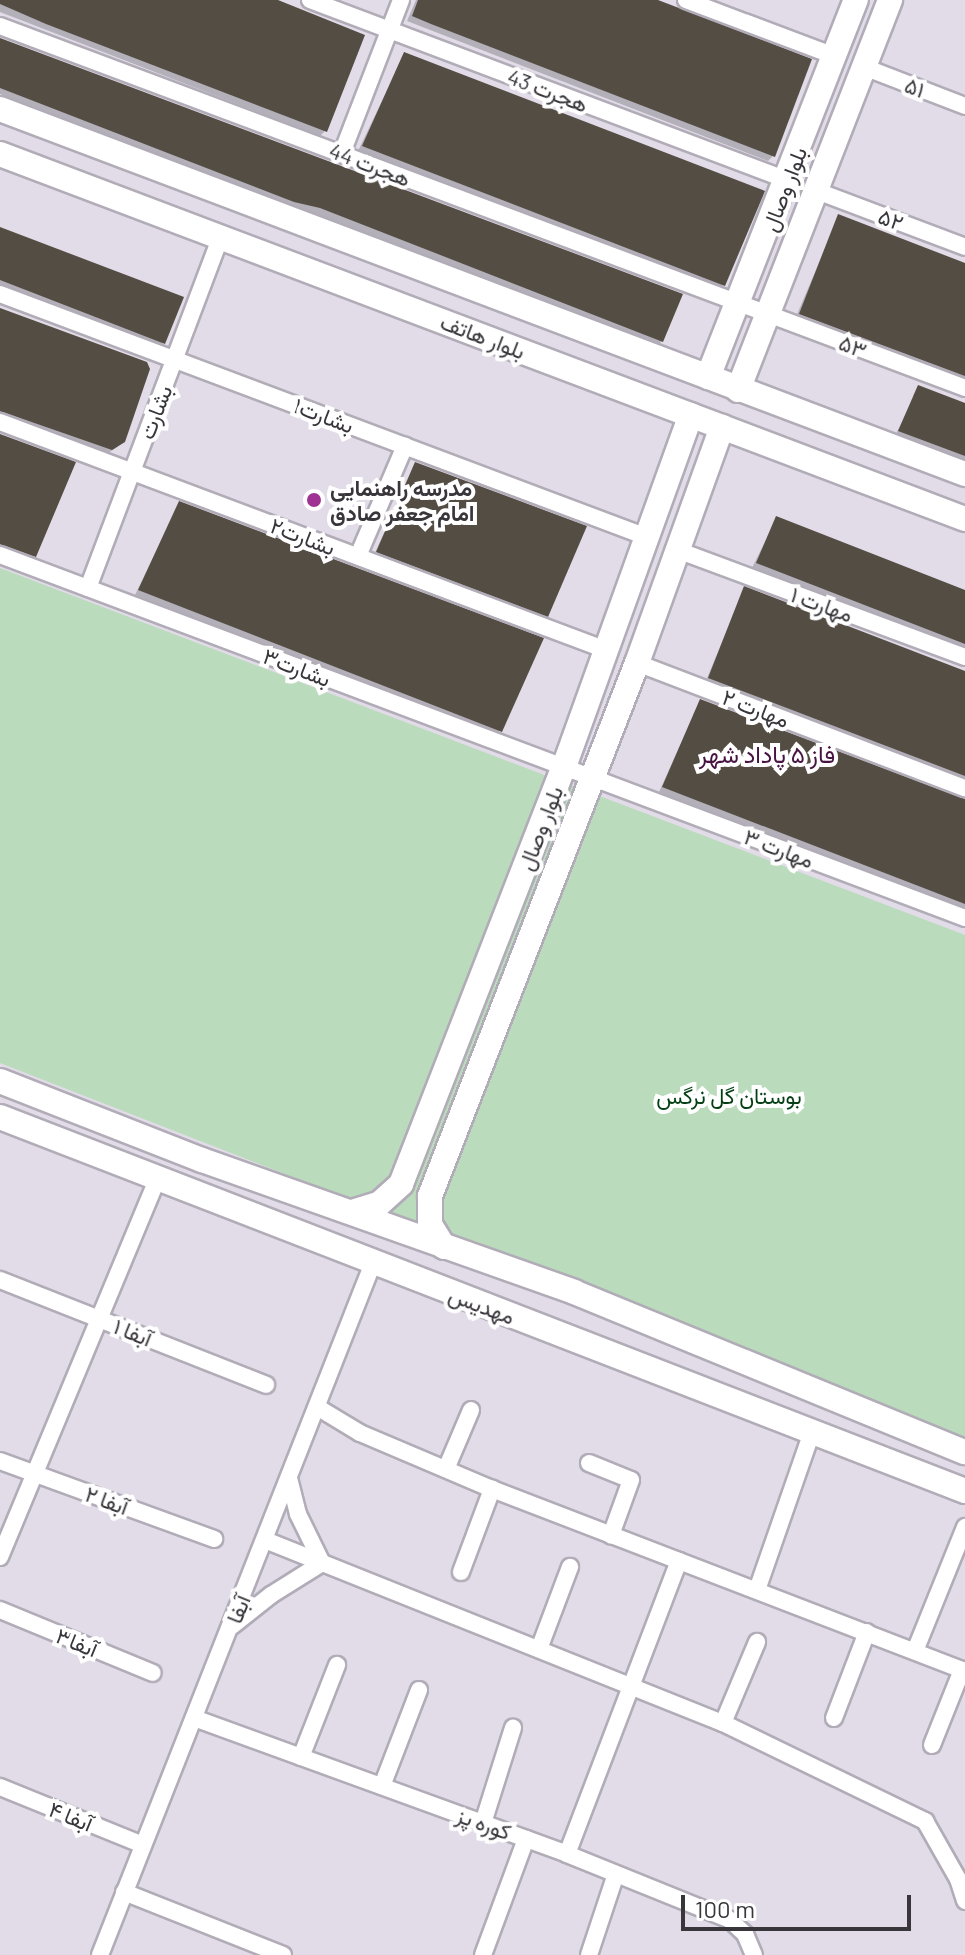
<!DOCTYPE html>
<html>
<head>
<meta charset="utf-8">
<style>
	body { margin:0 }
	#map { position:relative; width:965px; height:1955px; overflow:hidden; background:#e2dce8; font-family:Barlow,Vazirmatn,sans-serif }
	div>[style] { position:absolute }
	.green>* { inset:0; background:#badbbc }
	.shadow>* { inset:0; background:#0003 }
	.building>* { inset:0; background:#544d44 }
	.roads { filter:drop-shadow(2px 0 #b1acb7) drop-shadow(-2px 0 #b1acb7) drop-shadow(0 2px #b1acb7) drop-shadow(0 -2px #b1acb7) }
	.street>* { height:16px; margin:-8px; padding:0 8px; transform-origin:8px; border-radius:8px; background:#fff }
	.secondary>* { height:24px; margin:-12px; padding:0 12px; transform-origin:12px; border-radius:12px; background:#fff }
	.dots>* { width:22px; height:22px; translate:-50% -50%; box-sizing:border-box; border:4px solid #fff; border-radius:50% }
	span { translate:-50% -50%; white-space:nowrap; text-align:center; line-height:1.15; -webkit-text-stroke:8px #fff; paint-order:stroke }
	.street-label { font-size:22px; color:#38363b }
	.poi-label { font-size:22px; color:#38363b; font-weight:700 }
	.left { translate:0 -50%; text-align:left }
	.park-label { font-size:22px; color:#043f14 }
	.neighbourhood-label { font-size:24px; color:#471341 }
	.scale { position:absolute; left:681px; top:1895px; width:230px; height:36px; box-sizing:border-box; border:4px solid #38363b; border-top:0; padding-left:10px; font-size:24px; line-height:28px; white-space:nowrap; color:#38363b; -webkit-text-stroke:6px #fff; paint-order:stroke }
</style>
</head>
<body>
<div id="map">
	<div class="green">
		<div style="clip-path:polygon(0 568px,965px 935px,965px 1439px,0 1063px)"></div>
	</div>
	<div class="shadow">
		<div style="clip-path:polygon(0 0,269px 0,325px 131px,320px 136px,0 12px)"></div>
		<div style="clip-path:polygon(416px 0,658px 0,774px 155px,768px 161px,407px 21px)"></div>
		<div style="clip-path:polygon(0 40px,662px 341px,657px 346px,0 94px)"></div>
		<div style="clip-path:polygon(404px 55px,723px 285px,719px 290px,358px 151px)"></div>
		<div style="clip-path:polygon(839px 216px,965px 264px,965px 384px,795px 319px)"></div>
		<div style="clip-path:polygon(0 228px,163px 343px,157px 349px,0 289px)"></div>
		<div style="clip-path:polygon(0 310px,123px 441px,116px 448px,105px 455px,0 418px)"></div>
		<div style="clip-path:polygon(919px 387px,965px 405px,965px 463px,895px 436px)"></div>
		<div style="clip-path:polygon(0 436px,34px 556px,28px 562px,0 551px)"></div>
		<div style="clip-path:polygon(416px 464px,547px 615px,542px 620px,373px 557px)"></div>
		<div style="clip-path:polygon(180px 503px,500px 730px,495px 735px,135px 595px)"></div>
		<div style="clip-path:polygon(776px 519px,965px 592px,965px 650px,752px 568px)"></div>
		<div style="clip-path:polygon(744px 589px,965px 674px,965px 783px,705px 683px)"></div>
		<div style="clip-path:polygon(700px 701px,965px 800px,965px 911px,659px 792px)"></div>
	</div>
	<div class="building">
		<div style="clip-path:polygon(0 0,278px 0,365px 35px,327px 132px,46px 24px,0 4px)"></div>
		<div style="clip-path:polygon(418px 0,658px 0,812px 59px,775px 157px,431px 24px,412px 16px)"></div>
		<div style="clip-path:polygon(0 38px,683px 294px,663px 342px,320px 208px,294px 202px,0 88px)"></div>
		<div style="clip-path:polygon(404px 52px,765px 191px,725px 286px,362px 146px)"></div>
		<div style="clip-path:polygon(838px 214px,965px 263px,965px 376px,799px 314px)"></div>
		<div style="clip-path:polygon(0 227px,184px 297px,165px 344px,0 280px)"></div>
		<div style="clip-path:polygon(0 308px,147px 362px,150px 369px,125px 442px,112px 450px,0 411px)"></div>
		<div style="clip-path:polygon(918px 385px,965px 403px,965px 456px,898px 431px)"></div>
		<div style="clip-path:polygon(0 434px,76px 462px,36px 557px,0 544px)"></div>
		<div style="clip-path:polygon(415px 462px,587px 526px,548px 617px,376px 552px)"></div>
		<div style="clip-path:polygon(179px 501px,544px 638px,502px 732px,138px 590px)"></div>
		<div style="clip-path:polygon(776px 516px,965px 590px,965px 644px,756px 563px)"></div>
		<div style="clip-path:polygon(744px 586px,965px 671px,965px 776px,708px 678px)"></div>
		<div style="clip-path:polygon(700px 699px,965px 799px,965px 904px,662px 787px)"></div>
	</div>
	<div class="roads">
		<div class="street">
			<div style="left:310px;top:0;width:510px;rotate:20.67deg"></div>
			<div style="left:686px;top:0;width:158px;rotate:20.7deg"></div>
			<div style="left:0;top:26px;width:1031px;rotate:20.56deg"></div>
			<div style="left:864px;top:67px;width:108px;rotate:21.1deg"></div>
			<div style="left:342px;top:153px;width:164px;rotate:-68.9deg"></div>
			<div style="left:817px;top:191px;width:158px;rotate:20.7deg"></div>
			<div style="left:0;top:294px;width:691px;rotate:20.59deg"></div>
			<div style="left:0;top:422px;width:647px;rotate:20.62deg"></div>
			<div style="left:680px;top:551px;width:304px;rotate:20.4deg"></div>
			<div style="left:0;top:555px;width:1031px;rotate:20.61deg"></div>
			<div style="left:358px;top:556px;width:120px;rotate:-66.9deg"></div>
			<div style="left:88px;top:588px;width:376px;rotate:-69.3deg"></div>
			<div style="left:637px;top:663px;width:351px;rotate:20.9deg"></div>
			<div style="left:0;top:1280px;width:286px;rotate:21.5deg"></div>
			<div style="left:317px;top:1407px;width:50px;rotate:31.2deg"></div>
			<div style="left:360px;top:1433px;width:143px;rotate:23deg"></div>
			<div style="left:492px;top:1489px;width:507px;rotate:21.05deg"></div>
			<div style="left:0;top:1461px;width:228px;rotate:20deg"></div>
			<div style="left:589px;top:1463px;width:45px;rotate:22deg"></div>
			<div style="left:631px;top:1480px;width:59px;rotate:110deg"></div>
			<div style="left:446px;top:1469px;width:64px;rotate:-67deg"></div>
			<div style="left:265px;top:1540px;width:493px;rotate:21.8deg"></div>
			<div style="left:723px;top:1723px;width:225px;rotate:25.9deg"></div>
			<div style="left:925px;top:1821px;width:67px;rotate:60.4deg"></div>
			<div style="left:958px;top:1879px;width:23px;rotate:72deg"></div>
			<div style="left:0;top:1557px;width:409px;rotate:-67.4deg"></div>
			<div style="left:461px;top:1572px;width:89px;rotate:-69.5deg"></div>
			<div style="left:757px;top:1590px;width:167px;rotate:-70.8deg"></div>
			<div style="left:0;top:1610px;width:165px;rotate:22.4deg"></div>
			<div style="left:232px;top:1626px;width:50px;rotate:-38.5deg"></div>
			<div style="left:271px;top:1595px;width:60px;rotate:-32.1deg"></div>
			<div style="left:322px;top:1563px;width:55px;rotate:-116.1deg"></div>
			<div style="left:298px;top:1514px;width:37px;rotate:-104deg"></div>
			<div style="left:539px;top:1649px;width:88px;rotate:-69.3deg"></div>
			<div style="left:915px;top:1651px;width:134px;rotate:-68deg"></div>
			<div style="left:194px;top:1718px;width:397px;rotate:20deg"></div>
			<div style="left:567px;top:1854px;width:176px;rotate:22deg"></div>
			<div style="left:730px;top:1920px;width:21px;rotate:43deg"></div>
			<div style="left:745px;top:1934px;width:23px;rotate:67deg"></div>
			<div style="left:834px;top:1718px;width:92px;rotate:-69deg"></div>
			<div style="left:723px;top:1723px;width:88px;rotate:-67.2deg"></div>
			<div style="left:932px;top:1745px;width:81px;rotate:-68.2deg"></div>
			<div style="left:301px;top:1757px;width:99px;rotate:-68.6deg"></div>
			<div style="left:382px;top:1786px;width:103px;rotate:-68.9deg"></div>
			<div style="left:0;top:1787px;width:154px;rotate:22.1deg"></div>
			<div style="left:483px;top:1823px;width:100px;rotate:-72.5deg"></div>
			<div style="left:567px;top:1854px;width:314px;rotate:-69.1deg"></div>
			<div style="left:124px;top:1892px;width:171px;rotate:21.6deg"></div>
			<div style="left:100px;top:1955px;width:744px;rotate:-68.47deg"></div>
			<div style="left:483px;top:1955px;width:124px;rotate:-69.7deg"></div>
			<div style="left:589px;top:1955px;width:85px;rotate:-71.6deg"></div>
		</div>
		<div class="secondary">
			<div style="left:0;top:109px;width:1032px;rotate:20.72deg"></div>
			<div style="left:0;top:154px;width:1032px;rotate:20.72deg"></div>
			<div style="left:708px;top:377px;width:405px;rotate:-68.6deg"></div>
			<div style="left:738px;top:390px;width:419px;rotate:-68.7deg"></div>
			<div style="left:0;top:1081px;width:217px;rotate:21.4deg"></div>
			<div style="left:202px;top:1160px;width:395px;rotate:19.5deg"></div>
			<div style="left:574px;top:1292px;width:422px;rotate:22.3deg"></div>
			<div style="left:0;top:1117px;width:1035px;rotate:21.18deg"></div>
			<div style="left:352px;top:1212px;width:28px;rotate:-17deg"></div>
			<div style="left:379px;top:1204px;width:30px;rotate:-42deg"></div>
			<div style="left:401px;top:1184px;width:448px;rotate:-68.7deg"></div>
			<div style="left:564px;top:767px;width:374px;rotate:-70.2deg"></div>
			<div style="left:444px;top:1247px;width:26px;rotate:-122deg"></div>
			<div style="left:430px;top:1225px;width:29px;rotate:-90deg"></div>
			<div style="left:430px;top:1196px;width:572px;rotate:-68.78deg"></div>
			<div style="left:637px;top:663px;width:251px;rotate:-70.2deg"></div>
		</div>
	</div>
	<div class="dots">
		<div style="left:314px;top:500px;background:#9f3292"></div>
	</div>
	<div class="street-label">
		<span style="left:915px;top:87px;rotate:21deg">۵۱</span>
		<span style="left:548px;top:90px;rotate:21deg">هجرت 43</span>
		<span style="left:370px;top:164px;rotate:21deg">هجرت 44</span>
		<span style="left:784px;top:189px;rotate:-69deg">بلوار وصال</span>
		<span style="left:891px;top:219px;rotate:21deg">۵۲</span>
		<span style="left:483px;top:336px;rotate:21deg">بلوار هاتف</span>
		<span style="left:853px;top:346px;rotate:21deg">۵۳</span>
		<span style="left:155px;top:412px;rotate:-69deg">بشارت</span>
		<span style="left:324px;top:415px;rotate:21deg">بشارت۱</span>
		<span style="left:303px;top:536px;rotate:21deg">بشارت۲</span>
		<span style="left:822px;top:604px;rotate:20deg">مهارت ۱</span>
		<span style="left:297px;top:667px;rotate:21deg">بشارت۳</span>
		<span style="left:756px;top:708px;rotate:21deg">مهارت ۲</span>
		<span style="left:540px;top:828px;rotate:-69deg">بلوار وصال</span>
		<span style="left:779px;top:848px;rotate:21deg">مهارت ۳</span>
		<span style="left:482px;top:1305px;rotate:21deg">مهدیس</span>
		<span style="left:133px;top:1332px;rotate:22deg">آبفا ۱</span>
		<span style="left:107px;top:1500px;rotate:20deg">آبفا ۲</span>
		<span style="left:238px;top:1609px;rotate:-68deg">آبفا</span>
		<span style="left:77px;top:1642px;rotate:22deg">آبفا۳</span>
		<span style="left:71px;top:1816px;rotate:22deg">آبفا ۴</span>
		<span style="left:484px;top:1823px;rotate:20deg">کوره پز</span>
	</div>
	<div class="poi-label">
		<span class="left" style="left:330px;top:500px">مدرسه راهنمایی<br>امام جعفر صادق</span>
	</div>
	<div class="park-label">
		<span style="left:729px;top:1096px">بوستان گل نرگس</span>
	</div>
	<div class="neighbourhood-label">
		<span style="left:767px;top:754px">فاز ۵ پاداد شهر</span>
	</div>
	<div class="scale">100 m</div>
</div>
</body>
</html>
